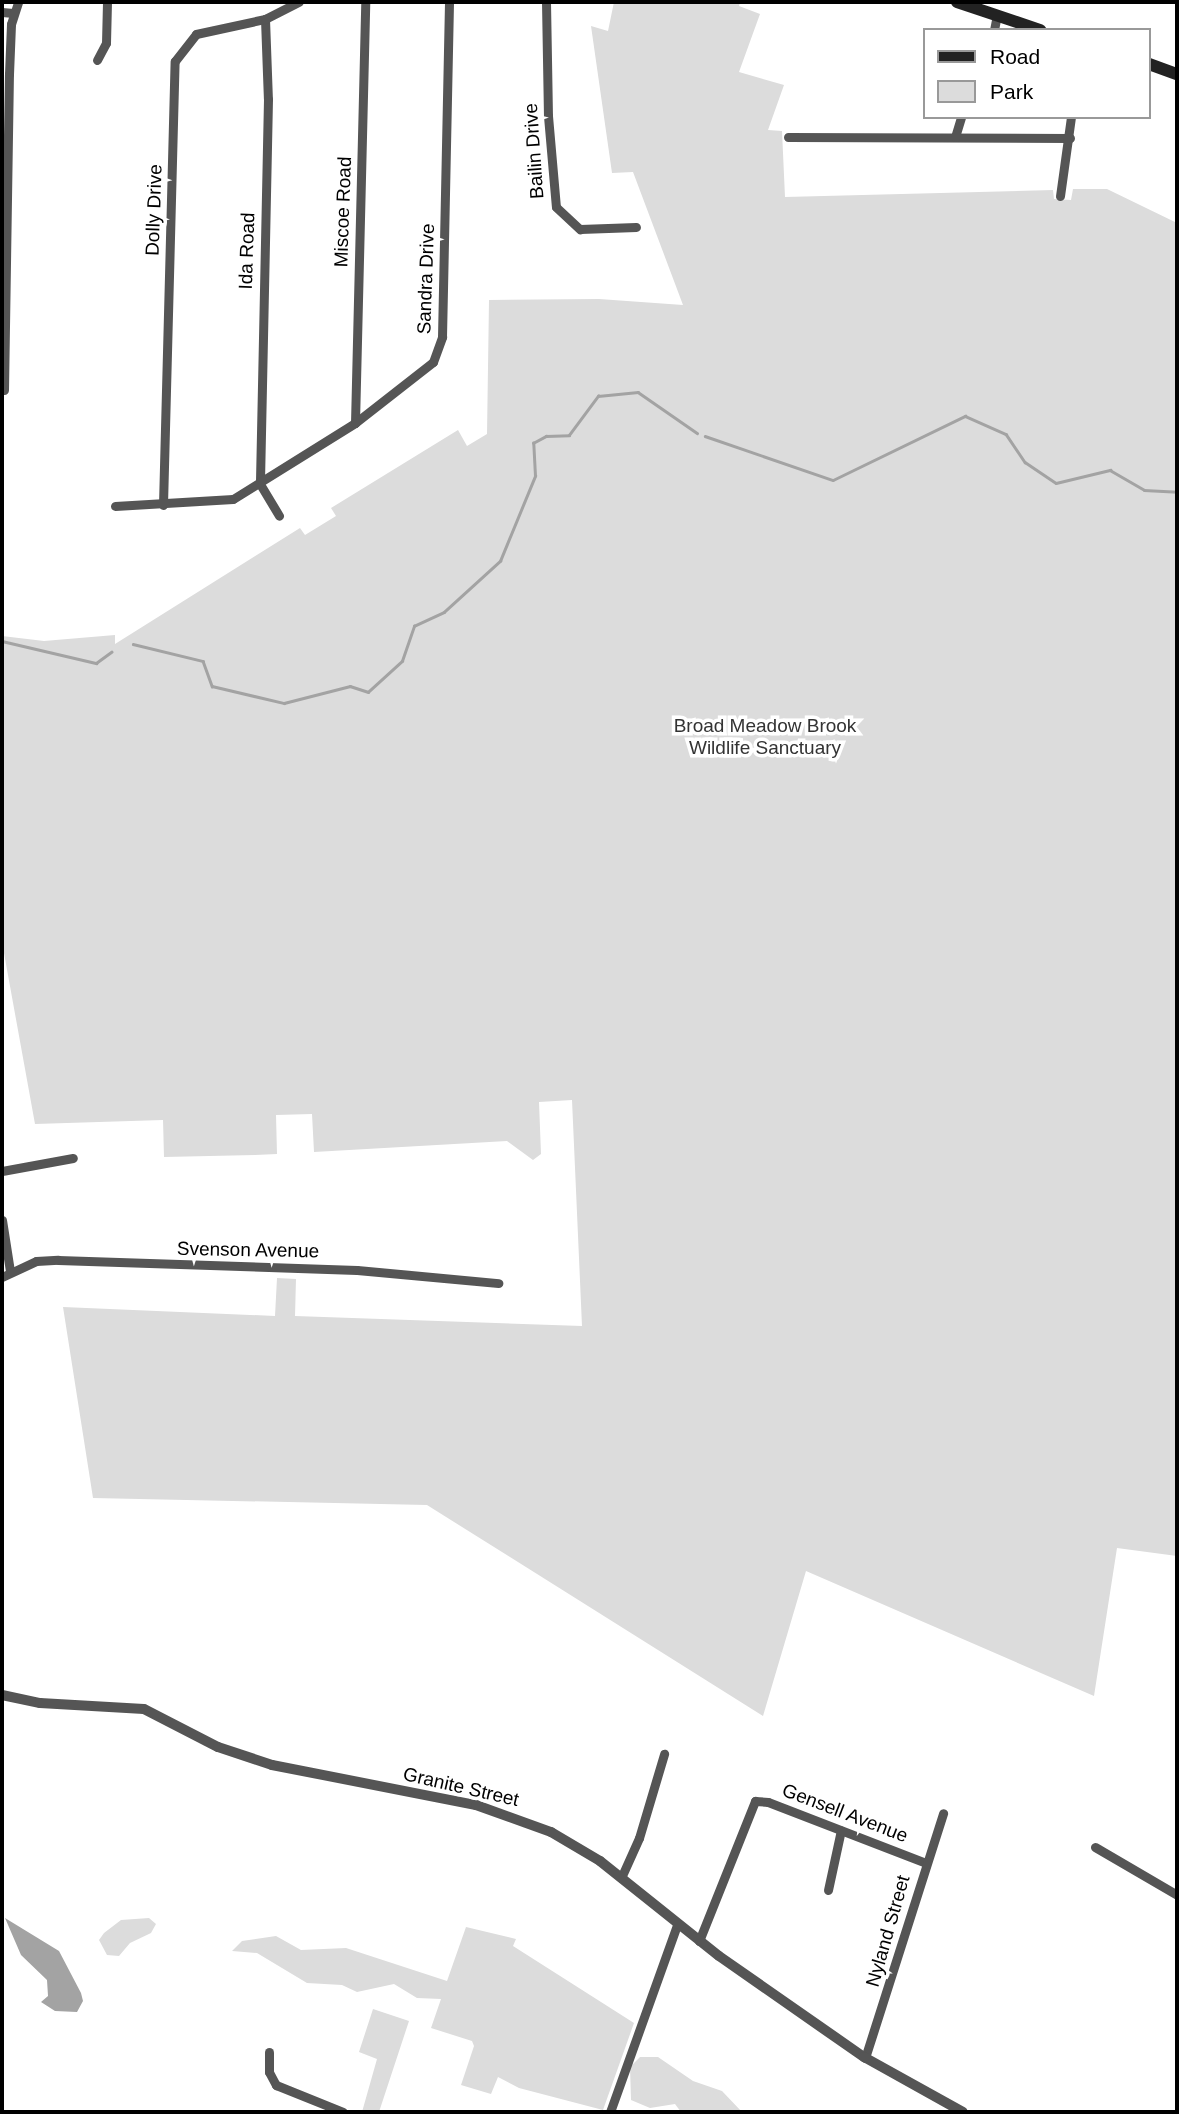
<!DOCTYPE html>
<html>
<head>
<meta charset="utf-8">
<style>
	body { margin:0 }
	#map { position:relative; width:1179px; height:2114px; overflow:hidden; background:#fff; font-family:Helvetica,sans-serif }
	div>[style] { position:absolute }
	.green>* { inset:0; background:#dcdcdc }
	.water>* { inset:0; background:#a3a3a3 }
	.stream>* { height:2.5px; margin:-1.25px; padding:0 1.25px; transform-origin:1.25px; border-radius:1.25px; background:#a3a3a3 }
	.minor>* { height:9px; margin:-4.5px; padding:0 4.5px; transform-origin:4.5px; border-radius:4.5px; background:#555 }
	.tertiary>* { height:10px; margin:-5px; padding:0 5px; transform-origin:5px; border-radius:5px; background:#555 }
	.secondary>* { height:12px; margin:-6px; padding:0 6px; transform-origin:6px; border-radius:6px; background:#222 }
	span { translate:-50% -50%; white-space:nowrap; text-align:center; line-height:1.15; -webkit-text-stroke:7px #fff; paint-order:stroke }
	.street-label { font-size:19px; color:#000 }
	.park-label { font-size:19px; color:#333 }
	.frame { position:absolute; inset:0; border:4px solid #000; pointer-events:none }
	.legend { position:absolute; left:923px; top:28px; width:228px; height:91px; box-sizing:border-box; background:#fff; border:2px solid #999; margin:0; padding:9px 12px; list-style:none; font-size:21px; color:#000 }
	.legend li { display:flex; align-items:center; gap:14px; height:35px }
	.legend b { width:35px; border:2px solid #999 }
</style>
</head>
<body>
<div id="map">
	<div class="green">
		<div style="clip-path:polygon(614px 2px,740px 2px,739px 6px,760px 14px,739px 72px,784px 85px,768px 130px,782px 131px,785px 197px,1053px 190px,1054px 199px,1071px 200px,1073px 189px,1107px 189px,1177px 223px,1177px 1556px,1117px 1548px,1094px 1696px,806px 1571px,763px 1716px,427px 1505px,93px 1498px,63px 1307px,275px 1316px,277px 1278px,296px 1279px,295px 1316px,582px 1326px,572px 1100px,539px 1102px,541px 1154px,533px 1160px,507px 1141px,314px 1152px,312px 1114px,276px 1115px,277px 1154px,255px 1155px,164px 1157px,163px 1120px,35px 1124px,2px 942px,2px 636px,44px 641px,115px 635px,115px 644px,300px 528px,305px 535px,336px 516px,331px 508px,458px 430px,467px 446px,487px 434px,489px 300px,599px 299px,683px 305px,633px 172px,612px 173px,591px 26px,608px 31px)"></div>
		<div style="clip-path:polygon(149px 1918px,156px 1924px,151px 1933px,130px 1943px,119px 1956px,107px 1955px,99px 1940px,104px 1933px,121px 1920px)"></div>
		<div style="clip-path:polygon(466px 1927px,516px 1939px,513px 1946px,634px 2023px,603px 2110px,519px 2088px,498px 2077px,491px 2094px,461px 2085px,474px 2046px,472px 2041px,431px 2028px,441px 1999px,417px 1998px,394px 1984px,357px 1992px,342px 1985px,307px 1983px,257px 1953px,232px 1951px,242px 1941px,276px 1936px,301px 1950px,346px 1948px,447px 1981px)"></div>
		<div style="clip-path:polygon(373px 2009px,409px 2021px,379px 2112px,362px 2112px,377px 2059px,359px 2052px)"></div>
		<div style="clip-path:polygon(640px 2057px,658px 2057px,693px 2081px,722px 2091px,742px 2112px,681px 2112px,675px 2104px,650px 2108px,631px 2100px,630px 2067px)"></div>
	</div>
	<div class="water">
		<div style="clip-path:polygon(5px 1918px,59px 1951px,81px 1993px,83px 2001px,77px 2012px,55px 2011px,41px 2002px,48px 1996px,47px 1980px,21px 1955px)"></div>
	</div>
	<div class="stream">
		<div style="left:705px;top:436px;width:135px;rotate:19deg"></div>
		<div style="left:833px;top:480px;width:147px;rotate:-25.9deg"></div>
		<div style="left:965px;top:416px;width:45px;rotate:23.7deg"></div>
		<div style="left:1006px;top:434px;width:34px;rotate:56deg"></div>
		<div style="left:1025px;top:462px;width:37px;rotate:34deg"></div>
		<div style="left:1056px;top:483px;width:56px;rotate:-13.5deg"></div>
		<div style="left:1110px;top:470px;width:39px;rotate:30deg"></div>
		<div style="left:1144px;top:490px;width:33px;rotate:3deg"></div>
		<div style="left:2px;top:641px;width:97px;rotate:13.2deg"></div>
		<div style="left:96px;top:663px;width:19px;rotate:-36deg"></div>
		<div style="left:133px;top:644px;width:72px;rotate:13.7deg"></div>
		<div style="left:203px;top:661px;width:27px;rotate:70deg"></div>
		<div style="left:212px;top:686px;width:74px;rotate:13.3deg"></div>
		<div style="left:284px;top:703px;width:68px;rotate:-14.4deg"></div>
		<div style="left:350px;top:686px;width:19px;rotate:18deg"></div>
		<div style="left:368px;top:692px;width:46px;rotate:-42.4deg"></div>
		<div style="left:402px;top:661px;width:37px;rotate:-71deg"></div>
		<div style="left:414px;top:626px;width:33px;rotate:-25deg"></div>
		<div style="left:444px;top:612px;width:76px;rotate:-42.3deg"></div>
		<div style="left:500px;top:561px;width:92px;rotate:-67.6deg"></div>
		<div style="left:535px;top:476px;width:33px;rotate:-93deg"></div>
		<div style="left:533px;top:443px;width:15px;rotate:-28deg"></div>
		<div style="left:546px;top:436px;width:23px;rotate:-2deg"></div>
		<div style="left:569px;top:435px;width:49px;rotate:-53.4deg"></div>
		<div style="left:598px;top:396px;width:40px;rotate:-5.7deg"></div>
		<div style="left:638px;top:392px;width:72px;rotate:34.8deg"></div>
	</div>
	<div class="minor">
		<div style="left:546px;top:2px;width:114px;rotate:89deg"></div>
		<div style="left:548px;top:116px;width:91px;rotate:85deg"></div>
		<div style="left:556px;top:207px;width:33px;rotate:43deg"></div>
		<div style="left:580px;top:229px;width:56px;rotate:-2deg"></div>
		<div style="left:2px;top:12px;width:11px;rotate:5deg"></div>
		<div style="left:265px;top:19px;width:80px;rotate:87.9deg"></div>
		<div style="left:268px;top:99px;width:385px;rotate:91.2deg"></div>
		<div style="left:260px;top:484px;width:37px;rotate:59deg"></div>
		<div style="left:994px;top:30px;width:15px;rotate:-79deg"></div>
		<div style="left:97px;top:60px;width:19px;rotate:-62deg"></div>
		<div style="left:106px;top:43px;width:41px;rotate:-88.6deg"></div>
		<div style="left:788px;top:137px;width:282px;rotate:0.2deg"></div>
		<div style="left:955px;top:137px;width:21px;rotate:-73deg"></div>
		<div style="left:1060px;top:196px;width:80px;rotate:-82.1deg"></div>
		<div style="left:4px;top:390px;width:316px;rotate:-89.1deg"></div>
		<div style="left:9px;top:74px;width:50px;rotate:-87.7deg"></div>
		<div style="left:11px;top:24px;width:23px;rotate:-72deg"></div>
		<div style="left:355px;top:423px;width:421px;rotate:-88.6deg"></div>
		<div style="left:163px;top:505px;width:444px;rotate:-88.5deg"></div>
		<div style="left:175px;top:61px;width:34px;rotate:-52deg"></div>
		<div style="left:196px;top:34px;width:71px;rotate:-12.3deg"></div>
		<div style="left:265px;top:19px;width:38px;rotate:-27deg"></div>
		<div style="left:115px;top:506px;width:118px;rotate:-3.4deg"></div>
		<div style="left:233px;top:499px;width:144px;rotate:-31.9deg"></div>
		<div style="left:355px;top:423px;width:99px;rotate:-38deg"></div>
		<div style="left:433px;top:362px;width:27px;rotate:-70deg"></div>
		<div style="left:442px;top:337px;width:335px;rotate:-88.8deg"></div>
		<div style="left:2px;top:1171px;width:72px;rotate:-10.4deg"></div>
		<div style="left:2px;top:1220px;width:52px;rotate:81.1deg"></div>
		<div style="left:2px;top:1277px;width:38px;rotate:-25deg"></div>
		<div style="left:36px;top:1261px;width:22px;rotate:-3deg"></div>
		<div style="left:58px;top:1260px;width:299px;rotate:1.9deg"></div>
		<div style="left:357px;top:1270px;width:142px;rotate:5.3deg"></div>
		<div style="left:1095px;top:1847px;width:95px;rotate:30.3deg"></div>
		<div style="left:621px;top:1878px;width:44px;rotate:-65.8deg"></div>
		<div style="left:639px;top:1838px;width:88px;rotate:-73.4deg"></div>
		<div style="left:828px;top:1890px;width:61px;rotate:-77.8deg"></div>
		<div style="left:699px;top:1941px;width:151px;rotate:-68.2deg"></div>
		<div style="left:755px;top:1801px;width:13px;rotate:4deg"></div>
		<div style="left:768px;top:1802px;width:169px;rotate:21.1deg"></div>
		<div style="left:269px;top:2052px;width:20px;rotate:90deg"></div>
		<div style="left:269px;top:2072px;width:15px;rotate:62deg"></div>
		<div style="left:276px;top:2085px;width:72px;rotate:21.9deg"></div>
		<div style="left:865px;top:2058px;width:257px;rotate:-72.3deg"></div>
		<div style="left:610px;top:2112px;width:199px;rotate:-70.3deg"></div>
	</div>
	<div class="tertiary">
		<div style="left:2px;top:1695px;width:39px;rotate:12deg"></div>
		<div style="left:40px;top:1703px;width:104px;rotate:3.3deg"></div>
		<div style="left:144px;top:1709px;width:83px;rotate:27.2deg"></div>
		<div style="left:218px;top:1747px;width:57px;rotate:18.4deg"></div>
		<div style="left:272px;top:1765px;width:208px;rotate:11.1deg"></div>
		<div style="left:476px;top:1805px;width:80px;rotate:19.8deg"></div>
		<div style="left:551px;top:1832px;width:57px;rotate:30.6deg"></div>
		<div style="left:600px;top:1861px;width:152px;rotate:38.6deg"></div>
		<div style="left:719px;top:1956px;width:177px;rotate:34.9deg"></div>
		<div style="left:864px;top:2057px;width:113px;rotate:29.1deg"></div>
	</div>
	<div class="secondary">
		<div style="left:957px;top:2px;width:88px;rotate:18.6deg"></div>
		<div style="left:1149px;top:64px;width:30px;rotate:20deg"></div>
	</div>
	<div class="street-label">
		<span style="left:534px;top:151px;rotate:-94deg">Bailin Drive</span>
		<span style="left:154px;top:210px;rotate:-88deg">Dolly Drive</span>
		<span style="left:343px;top:212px;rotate:-88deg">Miscoe Road</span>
		<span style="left:247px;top:251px;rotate:-88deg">Ida Road</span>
		<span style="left:426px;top:279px;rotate:-88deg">Sandra Drive</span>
		<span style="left:248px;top:1250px;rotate:1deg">Svenson Avenue</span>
		<span style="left:461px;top:1787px;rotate:13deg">Granite Street</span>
		<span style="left:845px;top:1813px;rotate:21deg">Gensell Avenue</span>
		<span style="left:888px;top:1931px;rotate:-74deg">Nyland Street</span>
	</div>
	<div class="park-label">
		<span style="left:765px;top:737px">Broad Meadow Brook<br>Wildlife Sanctuary</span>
	</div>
	<div class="frame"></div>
	<ul class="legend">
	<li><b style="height:9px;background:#222"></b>Road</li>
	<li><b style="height:19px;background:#dcdcdc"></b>Park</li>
	</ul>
</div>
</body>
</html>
